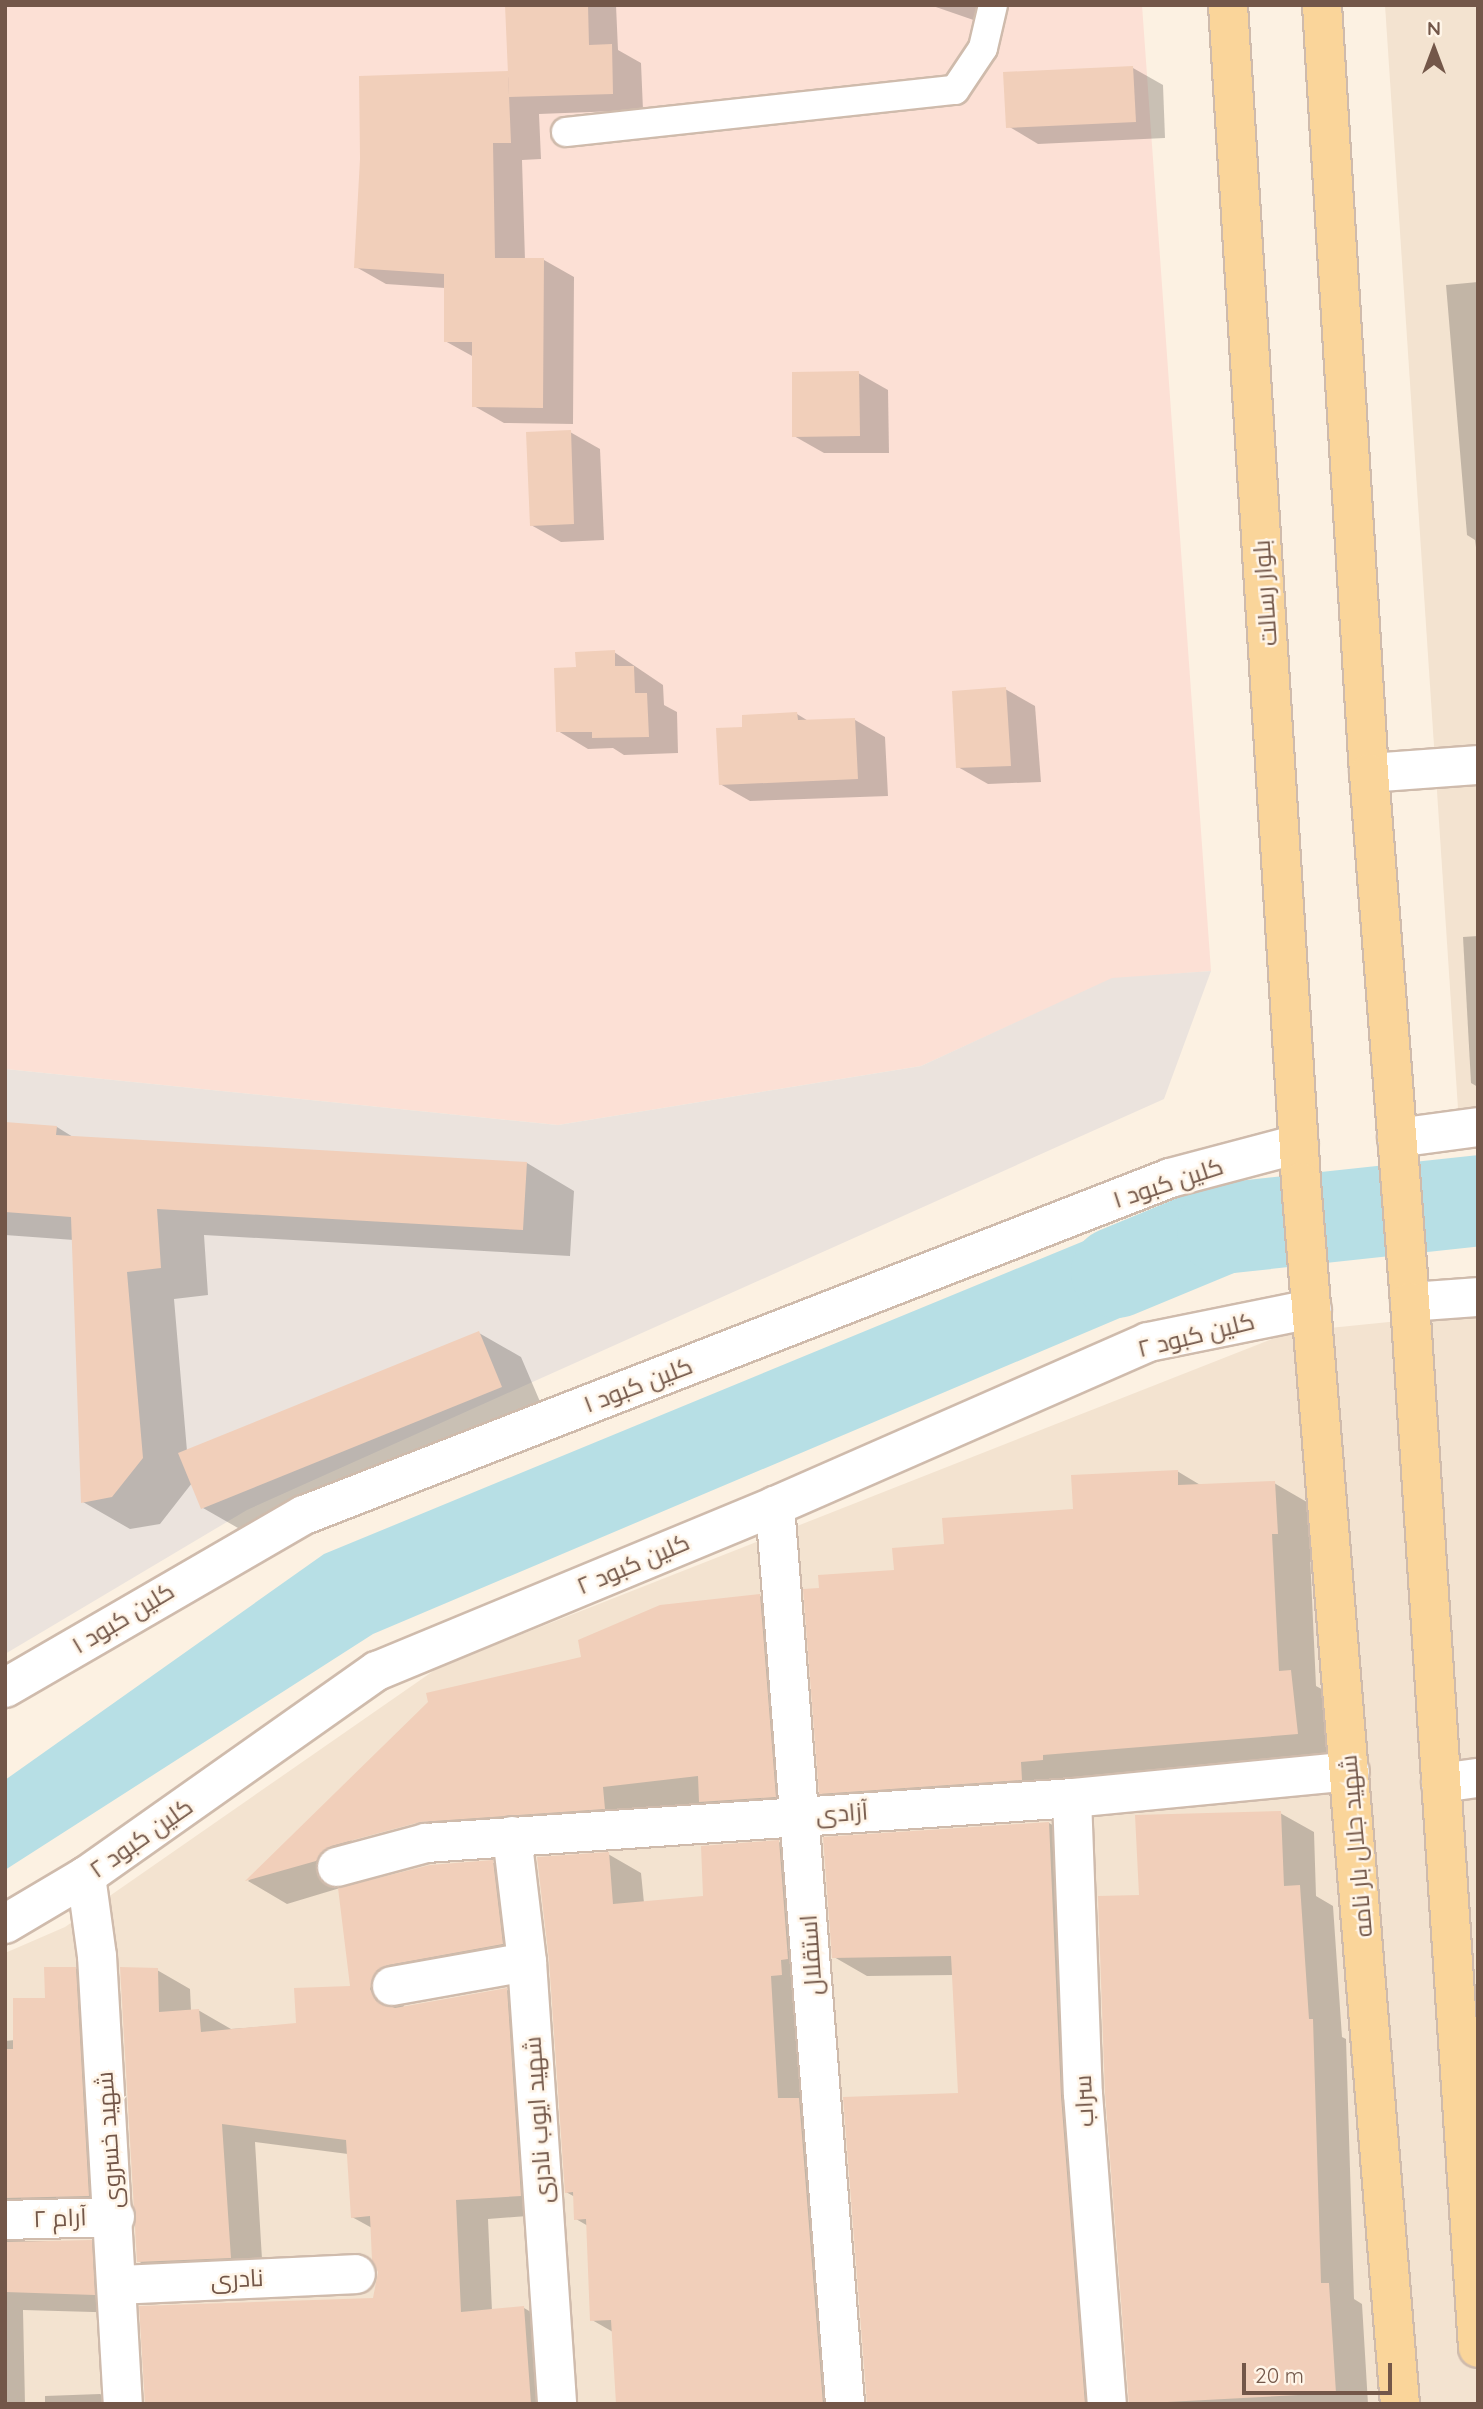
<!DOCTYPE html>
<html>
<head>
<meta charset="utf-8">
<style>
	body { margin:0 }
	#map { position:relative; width:1483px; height:2409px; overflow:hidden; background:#fcf1e2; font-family:Quicksand,Cairo,sans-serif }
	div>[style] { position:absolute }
	.residential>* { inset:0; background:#f3e3d0 }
	.commercial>* { inset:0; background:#fce0d5 }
	.industrial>* { inset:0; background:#ebe3dd }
	.water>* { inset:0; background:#b7dfe5 }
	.shadow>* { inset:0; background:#0003 }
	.river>* { height:91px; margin:-45.5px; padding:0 45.5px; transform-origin:45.5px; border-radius:45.5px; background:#b7dfe5 }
	.building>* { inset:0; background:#f1cfba }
	.roads { filter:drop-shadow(2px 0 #cfbbac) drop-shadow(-2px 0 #cfbbac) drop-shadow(0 2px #cfbbac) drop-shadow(0 -2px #cfbbac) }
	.lane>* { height:28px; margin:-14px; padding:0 14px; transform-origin:14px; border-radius:14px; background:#fff }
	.street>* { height:38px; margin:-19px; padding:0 19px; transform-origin:19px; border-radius:19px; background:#fff }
	.secondary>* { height:38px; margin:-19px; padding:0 19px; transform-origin:19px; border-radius:19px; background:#fff }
	.primary>* { height:38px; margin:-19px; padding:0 19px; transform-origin:19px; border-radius:19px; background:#fad59a }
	span { translate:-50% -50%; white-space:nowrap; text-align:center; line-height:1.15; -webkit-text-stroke:5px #fff5e8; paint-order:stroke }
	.street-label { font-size:24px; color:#735749 }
	.frame { position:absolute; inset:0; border:7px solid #735749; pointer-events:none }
	.north { position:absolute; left:1399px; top:14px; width:70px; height:70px; -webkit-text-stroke:5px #fff5e8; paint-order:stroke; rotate:0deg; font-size:19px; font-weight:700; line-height:28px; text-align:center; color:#735749 }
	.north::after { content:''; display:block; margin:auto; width:24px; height:32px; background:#735749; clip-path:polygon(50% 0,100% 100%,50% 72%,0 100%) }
	.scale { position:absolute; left:1242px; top:2363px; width:150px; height:32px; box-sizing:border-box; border:4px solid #735749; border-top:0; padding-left:9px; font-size:21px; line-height:24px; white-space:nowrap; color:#735749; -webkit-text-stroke:5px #fff5e8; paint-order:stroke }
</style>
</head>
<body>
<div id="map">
	<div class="residential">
		<div style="clip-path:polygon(1385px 5px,1478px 5px,1478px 1137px,1460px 1139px)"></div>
		<div style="clip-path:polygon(1478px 1313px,1478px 2404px,5px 2404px,5px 1953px,65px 1927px,439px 1667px,1290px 1332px)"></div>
	</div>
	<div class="commercial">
		<div style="clip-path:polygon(5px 5px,1142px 5px,1211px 971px,1112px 979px,921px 1066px,558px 1125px,5px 1069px)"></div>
	</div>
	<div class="industrial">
		<div style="clip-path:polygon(1211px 971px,1164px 1099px,247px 1510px,5px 1654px,5px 1069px,558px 1125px,921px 1066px,1112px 978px)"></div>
	</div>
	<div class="water">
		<div style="clip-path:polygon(1230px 1194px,1238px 1268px,373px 1634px,5px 1870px,5px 1780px,324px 1554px,1193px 1196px)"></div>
	</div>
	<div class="shadow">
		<div style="clip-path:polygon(507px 5px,616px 5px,618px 50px,641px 63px,643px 110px,539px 114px,541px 159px,522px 160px,525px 260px,544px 260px,574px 277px,573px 424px,504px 423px,474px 406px,474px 357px,445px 341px,445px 288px,386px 284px,356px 267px,510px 75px)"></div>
		<div style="clip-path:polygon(930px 5px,993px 5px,988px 25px)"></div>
		<div style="clip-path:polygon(1133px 68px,1163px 85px,1165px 138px,1038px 144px,1008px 126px)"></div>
		<div style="clip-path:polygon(1478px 282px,1478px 562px,1475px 540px,1467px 535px,1446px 285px)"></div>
		<div style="clip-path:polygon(858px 373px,888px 390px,889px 453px,824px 453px,794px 436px)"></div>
		<div style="clip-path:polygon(570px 432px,600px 449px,604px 540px,561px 542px,531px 525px)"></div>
		<div style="clip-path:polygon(614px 652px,663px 685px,664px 705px,677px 712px,678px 753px,624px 755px,613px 748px,588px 749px,558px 731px,577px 669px)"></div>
		<div style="clip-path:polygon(1005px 689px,1035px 706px,1041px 782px,988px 784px,958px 767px)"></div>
		<div style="clip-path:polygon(797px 714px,810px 722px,855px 720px,885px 737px,888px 796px,750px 801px,720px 784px,744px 728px)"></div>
		<div style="clip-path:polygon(1478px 936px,1478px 1087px,1471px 1083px,1463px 937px)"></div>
		<div style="clip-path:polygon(5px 1124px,57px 1127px,73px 1137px,527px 1163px,574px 1191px,570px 1256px,204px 1235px,208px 1295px,174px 1299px,187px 1451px,479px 1333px,521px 1357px,544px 1411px,245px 1532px,203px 1508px,192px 1483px,160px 1524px,130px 1529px,83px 1502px,74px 1240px,5px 1235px)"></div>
		<div style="clip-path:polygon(1177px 1471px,1202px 1486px,1274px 1483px,1312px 1505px,1315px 1555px,1310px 1555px,1316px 1686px,1329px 1693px,1335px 1755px,1080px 1777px,1081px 1781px,859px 1815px,821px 1793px,821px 1589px,896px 1572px,946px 1546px,1075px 1511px)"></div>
		<div style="clip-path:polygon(evenodd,760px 1596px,800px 1619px,816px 1819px,741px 1825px,704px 1803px,643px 1809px,373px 1869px,355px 1886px,492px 1862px,526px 1881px,535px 1962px,410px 1988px,403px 2008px,507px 1990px,539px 2009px,553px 2214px,488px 2219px,492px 2311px,524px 2308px,557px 2327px,562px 2404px,146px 2404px,374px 2300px,380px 2273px,372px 2228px,352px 2217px,348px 2154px,255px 2142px,263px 2276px,171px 2280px,138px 2261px,157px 1970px,190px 1989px,191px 2011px,198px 2010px,231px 2029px,298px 2024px,352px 1988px,340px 1888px,287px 1904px,248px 1881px,430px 1702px,583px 1659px,760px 1596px,428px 1818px,429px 1821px,349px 1843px,354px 1838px,428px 1818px)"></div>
		<div style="clip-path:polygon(1280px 1813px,1314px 1832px,1316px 1896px,1333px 1906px,1342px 2037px,1346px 2039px,1354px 2299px,1362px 2304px,1368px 2404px,1130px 2404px,1141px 1896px)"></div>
		<div style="clip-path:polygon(1049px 1823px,1082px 1842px,1116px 2404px,868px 2404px,960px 2095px,954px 1975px,867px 1976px,834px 1957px)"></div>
		<div style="clip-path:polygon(779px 1842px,812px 1861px,854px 2404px,618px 2404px,613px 2332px,592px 2320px,588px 2226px,576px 2219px,575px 2197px,566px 2192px,608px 1854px,641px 1873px,644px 1903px,705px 1897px)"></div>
		<div style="clip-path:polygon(75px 1968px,109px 1988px,122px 2214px,19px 2228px,16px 2241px,91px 2241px,125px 2261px,128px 2313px,23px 2310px,25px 2404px,5px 2404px,5px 2041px,15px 2040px)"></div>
		<div style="clip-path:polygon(100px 2394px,117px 2404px,45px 2404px,45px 2396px)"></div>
	</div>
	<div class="river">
		<div style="left:1116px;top:1272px;width:115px;rotate:-22.5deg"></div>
		<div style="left:1222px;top:1228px;width:258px;rotate:-6.2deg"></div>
	</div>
	<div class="building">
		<div style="clip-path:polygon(505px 5px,588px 5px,589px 45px,612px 44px,613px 94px,509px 97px)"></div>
		<div style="clip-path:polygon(1133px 66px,1136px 122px,1006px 128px,1003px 72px)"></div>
		<div style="clip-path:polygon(508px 71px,511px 143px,493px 143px,495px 258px,544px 258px,543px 408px,472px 407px,472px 342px,444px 342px,444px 274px,354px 268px,360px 159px,359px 76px)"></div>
		<div style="clip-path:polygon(859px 371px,860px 436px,792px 437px,792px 372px)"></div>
		<div style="clip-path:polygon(571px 430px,574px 524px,530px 526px,526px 432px)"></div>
		<div style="clip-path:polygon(615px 650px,615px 666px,634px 666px,635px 693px,647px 693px,649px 737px,592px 738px,592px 732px,556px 732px,554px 668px,576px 667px,575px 652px)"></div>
		<div style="clip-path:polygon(1006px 687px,1011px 766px,956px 768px,952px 691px)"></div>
		<div style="clip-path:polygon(797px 712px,798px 720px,855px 718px,858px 779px,719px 785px,716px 728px,742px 727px,742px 715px)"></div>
		<div style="clip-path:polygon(5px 1122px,57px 1126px,56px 1135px,527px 1162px,523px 1230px,157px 1209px,161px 1268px,127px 1272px,143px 1458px,112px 1497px,81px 1503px,71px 1217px,5px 1212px)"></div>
		<div style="clip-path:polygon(479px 1331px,502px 1387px,201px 1509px,178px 1453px)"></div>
		<div style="clip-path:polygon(1178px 1470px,1178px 1485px,1275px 1481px,1278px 1534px,1272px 1534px,1279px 1671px,1291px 1670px,1298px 1734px,1043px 1755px,1043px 1760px,1021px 1762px,1022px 1780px,819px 1794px,803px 1589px,819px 1588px,818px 1575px,894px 1570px,892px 1548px,944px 1544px,942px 1518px,1073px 1509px,1071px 1475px)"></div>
		<div style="clip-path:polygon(760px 1594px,776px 1797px,699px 1802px,698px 1776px,603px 1787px,605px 1809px,420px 1822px,331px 1846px,316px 1861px,245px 1881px,428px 1702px,426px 1693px,581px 1657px,578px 1640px,660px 1605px)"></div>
		<div style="clip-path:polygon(1281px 1811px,1284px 1886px,1300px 1885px,1309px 2019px,1313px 2019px,1321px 2283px,1329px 2283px,1336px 2393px,1129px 2404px,1105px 2093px,1098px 1896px,1139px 1895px,1135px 1815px)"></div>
		<div style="clip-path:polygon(1049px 1822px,1061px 2096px,1085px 2404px,867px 2404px,843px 2097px,958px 2093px,951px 1956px,832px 1958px,823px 1837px)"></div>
		<div style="clip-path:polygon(779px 1840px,788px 1959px,781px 1960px,782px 1975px,771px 1976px,778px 2098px,799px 2098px,823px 2404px,616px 2404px,611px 2320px,590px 2321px,586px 2219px,574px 2220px,573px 2192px,565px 2193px,549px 1960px,537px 1857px,609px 1852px,613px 1904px,703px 1896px,701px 1846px)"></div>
		<div style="clip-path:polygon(493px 1860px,503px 1944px,388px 1965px,377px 1970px,370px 1989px,376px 2001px,395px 2008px,507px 1988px,521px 2196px,456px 2200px,461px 2312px,524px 2306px,531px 2404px,145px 2404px,139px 2306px,373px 2298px,378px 2272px,372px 2260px,370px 2216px,351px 2218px,346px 2140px,222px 2124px,231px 2258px,137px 2262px,120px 1967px,158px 1968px,159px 2012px,199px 2009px,201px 2032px,296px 2023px,294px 1988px,350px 1986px,338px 1888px,430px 1865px)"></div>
		<div style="clip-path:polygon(44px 1967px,76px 1967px,89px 2196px,5px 2198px,5px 2049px,13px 2049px,13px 1998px,45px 1998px)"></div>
		<div style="clip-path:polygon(92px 2240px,95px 2295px,5px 2292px,5px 2242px)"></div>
	</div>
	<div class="roads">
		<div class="lane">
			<div style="left:566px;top:132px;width:391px;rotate:-6.2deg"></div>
			<div style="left:955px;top:90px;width:50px;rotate:-56.3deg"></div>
			<div style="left:983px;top:48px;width:44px;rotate:-76.9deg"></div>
		</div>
		<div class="street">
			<div style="left:1369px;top:773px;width:109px;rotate:-4.2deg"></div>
			<div style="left:775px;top:1506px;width:901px;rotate:85.54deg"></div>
			<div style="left:1441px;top:1783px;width:37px;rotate:-8deg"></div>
			<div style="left:1072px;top:1798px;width:296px;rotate:87.9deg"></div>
			<div style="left:1083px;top:2094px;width:311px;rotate:85.6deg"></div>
			<div style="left:512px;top:1836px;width:127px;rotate:83.2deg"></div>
			<div style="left:527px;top:1962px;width:443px;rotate:86.1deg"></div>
			<div style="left:337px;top:1867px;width:92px;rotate:-15.1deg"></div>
			<div style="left:426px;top:1843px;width:648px;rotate:-3.98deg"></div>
			<div style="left:1072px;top:1798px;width:279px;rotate:-5.5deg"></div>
			<div style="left:86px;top:1876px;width:81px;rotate:82.2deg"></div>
			<div style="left:97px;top:1956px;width:449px;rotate:86.7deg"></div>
			<div style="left:392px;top:1986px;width:137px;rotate:-10.1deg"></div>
			<div style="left:5px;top:2220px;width:110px;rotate:-1.6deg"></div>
			<div style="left:118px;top:2285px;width:238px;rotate:-2.6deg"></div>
		</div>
		<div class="secondary">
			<div style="left:1397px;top:1138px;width:82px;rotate:-7.7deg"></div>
			<div style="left:1410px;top:1302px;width:68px;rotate:-4.2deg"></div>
			<div style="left:5px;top:1688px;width:345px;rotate:-30.1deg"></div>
			<div style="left:304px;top:1515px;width:929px;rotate:-21.26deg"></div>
			<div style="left:1170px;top:1178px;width:133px;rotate:-14.8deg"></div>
			<div style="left:5px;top:1924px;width:94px;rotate:-30.7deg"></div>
			<div style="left:86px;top:1876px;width:356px;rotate:-35.2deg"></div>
			<div style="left:377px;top:1671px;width:431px;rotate:-22.5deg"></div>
			<div style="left:775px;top:1506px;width:407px;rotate:-23.7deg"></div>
			<div style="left:1148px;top:1342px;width:167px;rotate:-11.4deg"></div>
		</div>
		<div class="primary">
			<div style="left:1228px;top:5px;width:1179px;rotate:86.45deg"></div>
			<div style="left:1301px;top:1182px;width:1226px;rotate:85.37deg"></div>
			<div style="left:1322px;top:5px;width:769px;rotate:86.5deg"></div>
			<div style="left:1369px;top:773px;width:531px;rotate:85.57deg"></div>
			<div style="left:1410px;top:1302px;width:1048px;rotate:86.28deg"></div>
		</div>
	</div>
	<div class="street-label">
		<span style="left:1265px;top:593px;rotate:-94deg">بلوار رسالت</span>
		<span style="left:1168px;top:1183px;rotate:-18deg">کلین کبود ۱</span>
		<span style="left:1196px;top:1335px;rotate:-14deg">کلین کبود ۲</span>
		<span style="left:638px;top:1385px;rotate:-21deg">کلین کبود ۱</span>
		<span style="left:633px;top:1564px;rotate:-23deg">کلین کبود ۲</span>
		<span style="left:123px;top:1618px;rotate:-31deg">کلین کبود ۱</span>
		<span style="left:842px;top:1813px;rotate:-4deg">آزادی</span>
		<span style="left:141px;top:1838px;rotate:-35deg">کلین کبود ۲</span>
		<span style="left:1356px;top:1846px;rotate:-95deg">شهید جلال بار نامه</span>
		<span style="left:811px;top:1955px;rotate:-94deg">استقلال</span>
		<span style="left:1084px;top:2101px;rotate:-93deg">سراب</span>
		<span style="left:538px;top:2120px;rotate:-94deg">شهید ایوب نادری</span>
		<span style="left:109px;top:2140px;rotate:-94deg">شهید خسروی</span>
		<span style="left:60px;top:2218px;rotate:-2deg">آرام ۲</span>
		<span style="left:237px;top:2279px;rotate:-3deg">نادری</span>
	</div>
	<div class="frame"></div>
	<div class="north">N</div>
	<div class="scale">20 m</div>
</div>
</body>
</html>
